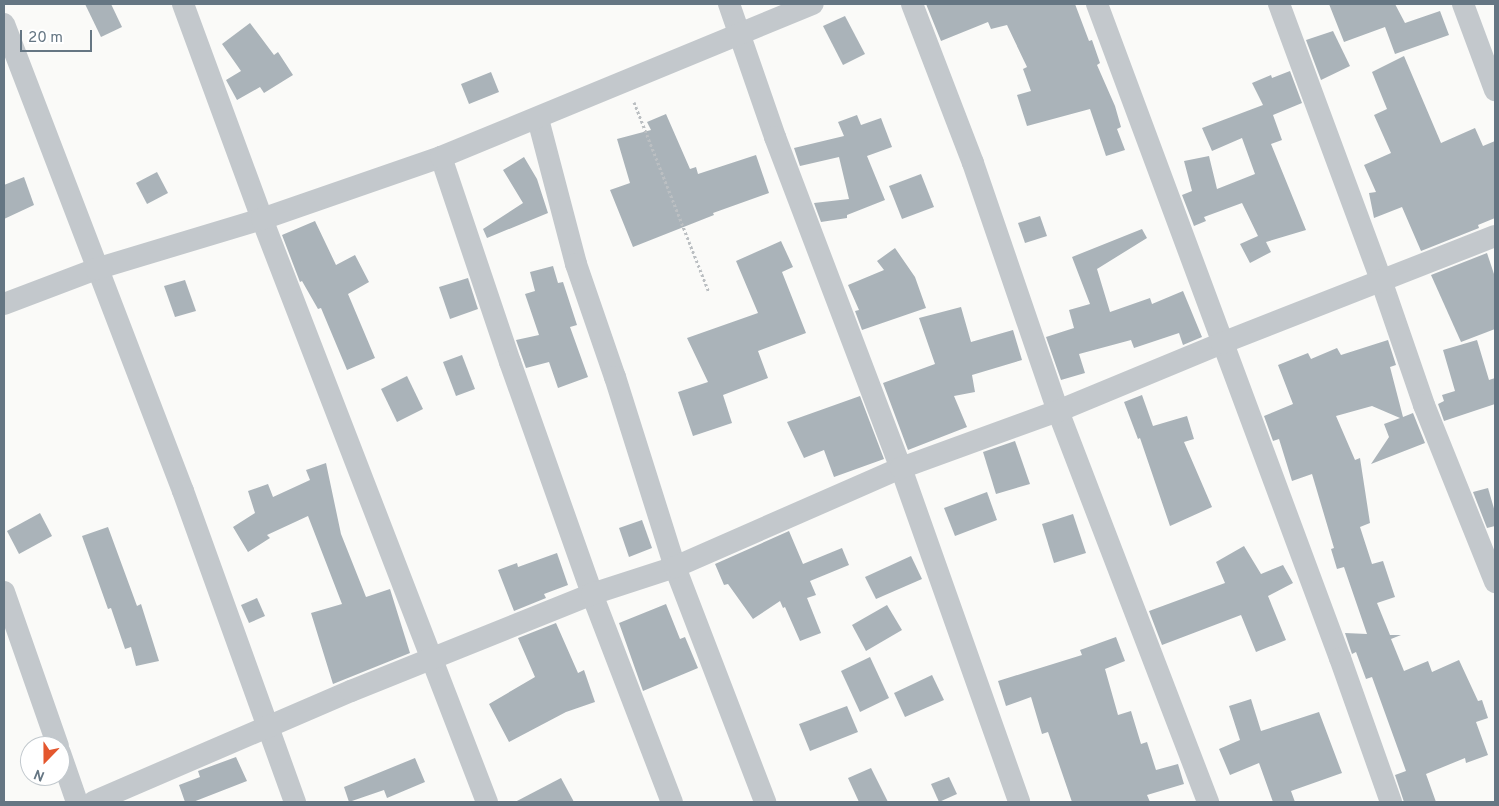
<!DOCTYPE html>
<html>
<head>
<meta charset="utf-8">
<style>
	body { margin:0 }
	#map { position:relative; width:1499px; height:806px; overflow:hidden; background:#fafaf8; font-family:Overpass,sans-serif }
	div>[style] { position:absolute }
	.building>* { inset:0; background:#aab3b9 }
	.path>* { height:3px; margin-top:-1.5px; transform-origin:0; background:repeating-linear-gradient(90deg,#bbbfc2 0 2.5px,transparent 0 5px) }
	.minor>* { height:22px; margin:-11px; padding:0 11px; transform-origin:11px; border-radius:11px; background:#c3c8cc }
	span { translate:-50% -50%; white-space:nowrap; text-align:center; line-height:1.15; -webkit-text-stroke:5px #fff; paint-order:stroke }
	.frame { position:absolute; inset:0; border:5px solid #657683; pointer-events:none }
	.north { position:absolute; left:20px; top:736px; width:50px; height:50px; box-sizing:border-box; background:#fff; border:1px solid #c1c8cd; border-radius:50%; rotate:202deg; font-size:14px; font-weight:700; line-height:20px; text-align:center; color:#657683 }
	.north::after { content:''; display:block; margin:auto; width:18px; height:22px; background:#e4572e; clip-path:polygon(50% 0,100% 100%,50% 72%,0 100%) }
	.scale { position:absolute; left:20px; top:30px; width:72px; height:22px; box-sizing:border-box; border:2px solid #657683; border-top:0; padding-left:6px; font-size:15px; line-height:18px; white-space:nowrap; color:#657683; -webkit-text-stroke:4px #fff; paint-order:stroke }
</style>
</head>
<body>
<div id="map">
	<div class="building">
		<div style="clip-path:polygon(85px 4px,111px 4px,122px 27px,101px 37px)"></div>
		<div style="clip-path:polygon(926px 4px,1075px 4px,1089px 41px,1092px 40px,1100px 63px,1097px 65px,1115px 106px,1121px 127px,1117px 129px,1125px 150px,1106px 156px,1090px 109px,1027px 126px,1017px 95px,1031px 91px,1023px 69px,1027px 67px,1007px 25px,991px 29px,988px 22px,941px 41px)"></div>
		<div style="clip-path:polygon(1329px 4px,1395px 4px,1405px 23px,1440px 11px,1449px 35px,1395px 54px,1385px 27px,1344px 42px)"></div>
		<div style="clip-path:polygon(845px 16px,865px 54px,843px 65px,823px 26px)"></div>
		<div style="clip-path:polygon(250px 23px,274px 55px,278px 52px,293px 75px,264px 93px,260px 87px,237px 100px,226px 80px,241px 71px,222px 44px)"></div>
		<div style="clip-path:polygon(1333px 31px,1350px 66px,1321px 80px,1306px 40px)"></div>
		<div style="clip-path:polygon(1404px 56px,1441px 143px,1475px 128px,1483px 146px,1495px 141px,1495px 218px,1478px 225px,1479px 228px,1421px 251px,1402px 207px,1374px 218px,1369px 193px,1376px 192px,1364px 165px,1391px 153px,1374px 115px,1387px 109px,1372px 72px)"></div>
		<div style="clip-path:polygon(1290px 71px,1302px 103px,1273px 115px,1282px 140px,1271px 144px,1306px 230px,1266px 242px,1271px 252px,1250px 263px,1240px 244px,1258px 236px,1242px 203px,1204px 217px,1206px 221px,1194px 226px,1182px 195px,1192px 191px,1184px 161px,1209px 156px,1217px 189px,1255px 174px,1242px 138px,1212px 151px,1202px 128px,1263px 105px,1252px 83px,1271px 75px,1272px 78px)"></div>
		<div style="clip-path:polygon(491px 72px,499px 92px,469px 104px,461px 84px)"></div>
		<div style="clip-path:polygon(666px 114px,690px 169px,696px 167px,698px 174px,756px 155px,769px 193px,713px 213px,714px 215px,633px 247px,610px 190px,630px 183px,617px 139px,651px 130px,647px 122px)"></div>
		<div style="clip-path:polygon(857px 115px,861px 125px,881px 118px,892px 147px,867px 156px,885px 200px,847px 215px,847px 218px,821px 222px,814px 203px,849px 199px,839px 157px,800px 166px,794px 148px,844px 136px,838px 122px)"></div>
		<div style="clip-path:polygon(524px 157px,537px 179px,548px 213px,487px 238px,483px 229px,523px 203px,503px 170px)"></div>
		<div style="clip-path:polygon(157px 172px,168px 193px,147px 204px,136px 183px)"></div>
		<div style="clip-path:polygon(921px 174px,934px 207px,902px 219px,889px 186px)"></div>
		<div style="clip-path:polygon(24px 177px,34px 205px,4px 219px,4px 185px)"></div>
		<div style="clip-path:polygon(1040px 216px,1047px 236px,1025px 243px,1018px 223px)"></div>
		<div style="clip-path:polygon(315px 221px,336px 265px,355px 255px,369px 282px,348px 294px,375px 358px,347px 370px,321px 308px,318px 309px,302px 281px,300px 282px,282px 235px)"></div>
		<div style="clip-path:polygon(1142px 229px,1147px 238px,1097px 269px,1110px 312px,1150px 298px,1152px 304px,1183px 291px,1202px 337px,1183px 345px,1179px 333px,1134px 348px,1131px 340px,1079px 354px,1085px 373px,1061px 380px,1046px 337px,1074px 328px,1069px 310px,1090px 304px,1072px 257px)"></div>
		<div style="clip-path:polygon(781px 241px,793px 267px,782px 272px,806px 333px,758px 351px,768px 378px,723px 395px,732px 423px,693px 436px,678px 392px,708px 382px,687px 338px,758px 313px,736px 261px)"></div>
		<div style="clip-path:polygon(895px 248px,915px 277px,926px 308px,862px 330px,855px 311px,859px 310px,848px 285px,884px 270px,877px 261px)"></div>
		<div style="clip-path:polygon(1487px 253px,1495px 277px,1495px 329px,1461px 342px,1431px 275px)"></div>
		<div style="clip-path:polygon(553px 266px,558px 283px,563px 282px,577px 325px,570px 327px,588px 377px,558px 388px,549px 362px,526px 368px,516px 340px,539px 335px,525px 294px,535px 291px,530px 272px)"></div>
		<div style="clip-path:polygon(468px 278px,478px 309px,450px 319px,439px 287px)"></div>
		<div style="clip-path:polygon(185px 280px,196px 311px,175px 317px,164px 286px)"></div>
		<div style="clip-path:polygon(961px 307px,971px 342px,1013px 330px,1022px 360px,972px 375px,975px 392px,954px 396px,967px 427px,908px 450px,883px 383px,935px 364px,919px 318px)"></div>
		<div style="clip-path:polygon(1388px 340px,1396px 365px,1390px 367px,1403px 417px,1413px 413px,1425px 443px,1371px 464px,1389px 437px,1384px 424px,1400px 418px,1372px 406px,1336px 416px,1355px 460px,1360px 458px,1370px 523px,1360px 527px,1372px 564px,1383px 561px,1395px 597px,1377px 603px,1390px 635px,1401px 635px,1391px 639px,1404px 671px,1428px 661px,1432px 672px,1459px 660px,1478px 701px,1482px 700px,1488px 718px,1476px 722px,1488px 755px,1466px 763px,1465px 758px,1426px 774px,1436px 802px,1404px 802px,1395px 775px,1406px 771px,1372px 677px,1366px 679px,1356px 652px,1352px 654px,1345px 633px,1367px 634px,1344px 567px,1337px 569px,1331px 549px,1334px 548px,1312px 474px,1292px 481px,1279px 439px,1273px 441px,1264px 416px,1293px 404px,1278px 365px,1308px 353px,1311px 359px,1337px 348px,1341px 355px)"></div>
		<div style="clip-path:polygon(1477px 340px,1489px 380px,1495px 378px,1495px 404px,1444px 421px,1438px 404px,1444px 401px,1442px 395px,1455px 391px,1443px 350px)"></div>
		<div style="clip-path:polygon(462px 355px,475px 389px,456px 396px,443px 362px)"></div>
		<div style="clip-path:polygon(407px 376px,423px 409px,397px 422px,381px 389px)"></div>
		<div style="clip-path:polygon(1142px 395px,1153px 426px,1187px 416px,1194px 439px,1184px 442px,1212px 507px,1170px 526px,1140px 438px,1138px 439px,1124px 402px)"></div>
		<div style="clip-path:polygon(860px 396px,884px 459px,834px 477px,824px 450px,804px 458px,787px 422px)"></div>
		<div style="clip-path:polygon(1015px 441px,1030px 484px,996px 494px,983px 452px)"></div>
		<div style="clip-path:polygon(326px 463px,341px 534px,366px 597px,390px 589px,410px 653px,333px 684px,311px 613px,342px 604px,308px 516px,267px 535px,270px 538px,248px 552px,233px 527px,255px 513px,248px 491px,268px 484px,273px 497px,310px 480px,306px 470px)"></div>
		<div style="clip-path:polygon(1488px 488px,1495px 512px,1495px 526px,1487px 528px,1473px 492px)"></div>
		<div style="clip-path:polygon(987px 492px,997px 520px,955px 536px,944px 508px)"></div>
		<div style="clip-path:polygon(40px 513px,52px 536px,19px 554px,7px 531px)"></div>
		<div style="clip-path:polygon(1073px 514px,1086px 553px,1054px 563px,1042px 524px)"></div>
		<div style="clip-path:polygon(642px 520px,652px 548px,629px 557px,619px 528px)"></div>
		<div style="clip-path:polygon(108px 527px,137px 606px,141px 604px,159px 661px,136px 666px,131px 647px,125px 649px,111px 608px,108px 609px,82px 536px)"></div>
		<div style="clip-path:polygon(789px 531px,803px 564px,842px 548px,849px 565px,810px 581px,816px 595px,807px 598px,821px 633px,800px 641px,785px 607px,783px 608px,780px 601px,753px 619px,728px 584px,724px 585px,715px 564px)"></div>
		<div style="clip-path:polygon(1244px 546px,1261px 574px,1283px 565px,1293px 583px,1268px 596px,1286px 640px,1256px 652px,1241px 615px,1162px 645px,1149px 611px,1225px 583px,1216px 562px)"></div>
		<div style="clip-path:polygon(557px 553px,568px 585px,544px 594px,546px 598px,514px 611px,498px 570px,517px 563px,518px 567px)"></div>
		<div style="clip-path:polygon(911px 556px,922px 579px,876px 599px,865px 577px)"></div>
		<div style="clip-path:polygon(257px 598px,265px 616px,249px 623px,241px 605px)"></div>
		<div style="clip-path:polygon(666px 604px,680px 639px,685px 637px,698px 668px,643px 691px,619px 623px)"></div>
		<div style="clip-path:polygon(887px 605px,902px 630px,866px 651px,852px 625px)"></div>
		<div style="clip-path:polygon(556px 623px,578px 673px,584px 670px,595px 702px,566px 712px,509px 742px,489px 704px,535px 677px,518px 638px)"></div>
		<div style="clip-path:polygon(1116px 637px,1125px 661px,1105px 669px,1118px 715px,1131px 711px,1141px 744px,1147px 742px,1156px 770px,1178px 764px,1184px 784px,1147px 795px,1150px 802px,1072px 802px,1048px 732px,1042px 734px,1031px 697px,1006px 706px,998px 681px,1082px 655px,1080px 650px)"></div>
		<div style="clip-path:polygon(870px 657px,889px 698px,860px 712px,841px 671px)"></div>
		<div style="clip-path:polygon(932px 675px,944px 700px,905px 717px,894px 693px)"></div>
		<div style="clip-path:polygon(1251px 699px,1261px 731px,1319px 712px,1342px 773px,1291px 791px,1295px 802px,1273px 802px,1259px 763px,1230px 775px,1219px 749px,1240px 740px,1229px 706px)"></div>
		<div style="clip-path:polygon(847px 706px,858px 732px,810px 751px,799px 724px)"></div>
		<div style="clip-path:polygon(236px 757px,247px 781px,193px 802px,185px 802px,179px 785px,200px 777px,198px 771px)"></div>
		<div style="clip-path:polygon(415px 758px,425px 782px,387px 798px,384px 790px,349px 802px,344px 787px)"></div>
		<div style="clip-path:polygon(871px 768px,888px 802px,859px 802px,848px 778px)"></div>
		<div style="clip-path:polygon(949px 777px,957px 794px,939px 802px,931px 784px)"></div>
		<div style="clip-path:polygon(561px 778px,574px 802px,515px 802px)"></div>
	</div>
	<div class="path">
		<div style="left:634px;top:102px;width:204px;rotate:68.5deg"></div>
	</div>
	<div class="minor">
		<div style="left:183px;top:4px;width:229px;rotate:69.8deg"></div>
		<div style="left:262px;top:219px;width:625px;rotate:68.9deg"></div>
		<div style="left:729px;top:4px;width:141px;rotate:70.9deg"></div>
		<div style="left:775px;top:137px;width:354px;rotate:69.2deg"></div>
		<div style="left:901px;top:468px;width:354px;rotate:70.5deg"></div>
		<div style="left:912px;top:4px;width:170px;rotate:69deg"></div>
		<div style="left:973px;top:163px;width:262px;rotate:71.1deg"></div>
		<div style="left:1058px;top:411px;width:419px;rotate:69deg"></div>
		<div style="left:1097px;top:4px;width:698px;rotate:69.62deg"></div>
		<div style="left:1340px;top:658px;width:153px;rotate:70.5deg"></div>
		<div style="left:1279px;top:4px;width:294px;rotate:69.7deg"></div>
		<div style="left:1381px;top:280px;width:132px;rotate:71deg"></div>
		<div style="left:1424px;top:405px;width:191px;rotate:68.1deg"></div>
		<div style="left:1463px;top:4px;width:92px;rotate:69.6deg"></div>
		<div style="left:4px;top:24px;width:500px;rotate:69.03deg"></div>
		<div style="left:183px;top:491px;width:331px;rotate:70.2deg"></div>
		<div style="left:538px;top:119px;width:150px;rotate:75.3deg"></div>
		<div style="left:576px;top:264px;width:120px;rotate:71deg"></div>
		<div style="left:615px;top:377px;width:199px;rotate:72.5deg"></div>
		<div style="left:675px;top:567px;width:252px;rotate:69deg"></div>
		<div style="left:441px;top:157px;width:216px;rotate:71.4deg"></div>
		<div style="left:510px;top:362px;width:246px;rotate:70.5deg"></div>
		<div style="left:592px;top:594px;width:223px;rotate:69deg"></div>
		<div style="left:4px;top:304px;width:98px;rotate:-20.8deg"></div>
		<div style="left:96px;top:269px;width:173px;rotate:-16.8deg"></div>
		<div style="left:262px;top:219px;width:189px;rotate:-19.1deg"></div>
		<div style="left:441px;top:157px;width:402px;rotate:-22.4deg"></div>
		<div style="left:4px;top:592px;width:163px;rotate:70.7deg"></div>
		<div style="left:60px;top:753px;width:52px;rotate:70.9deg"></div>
		<div style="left:93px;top:802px;width:281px;rotate:-23.3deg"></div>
		<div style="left:351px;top:691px;width:260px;rotate:-21.9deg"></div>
		<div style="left:592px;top:594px;width:87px;rotate:-18deg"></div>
		<div style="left:675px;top:567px;width:247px;rotate:-23.7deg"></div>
		<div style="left:901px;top:468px;width:167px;rotate:-20deg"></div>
		<div style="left:1058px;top:411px;width:178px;rotate:-22.5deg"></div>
		<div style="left:1222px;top:343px;width:293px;rotate:-21.4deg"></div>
	</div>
	<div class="frame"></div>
	<div class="north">N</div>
	<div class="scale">20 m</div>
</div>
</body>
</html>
